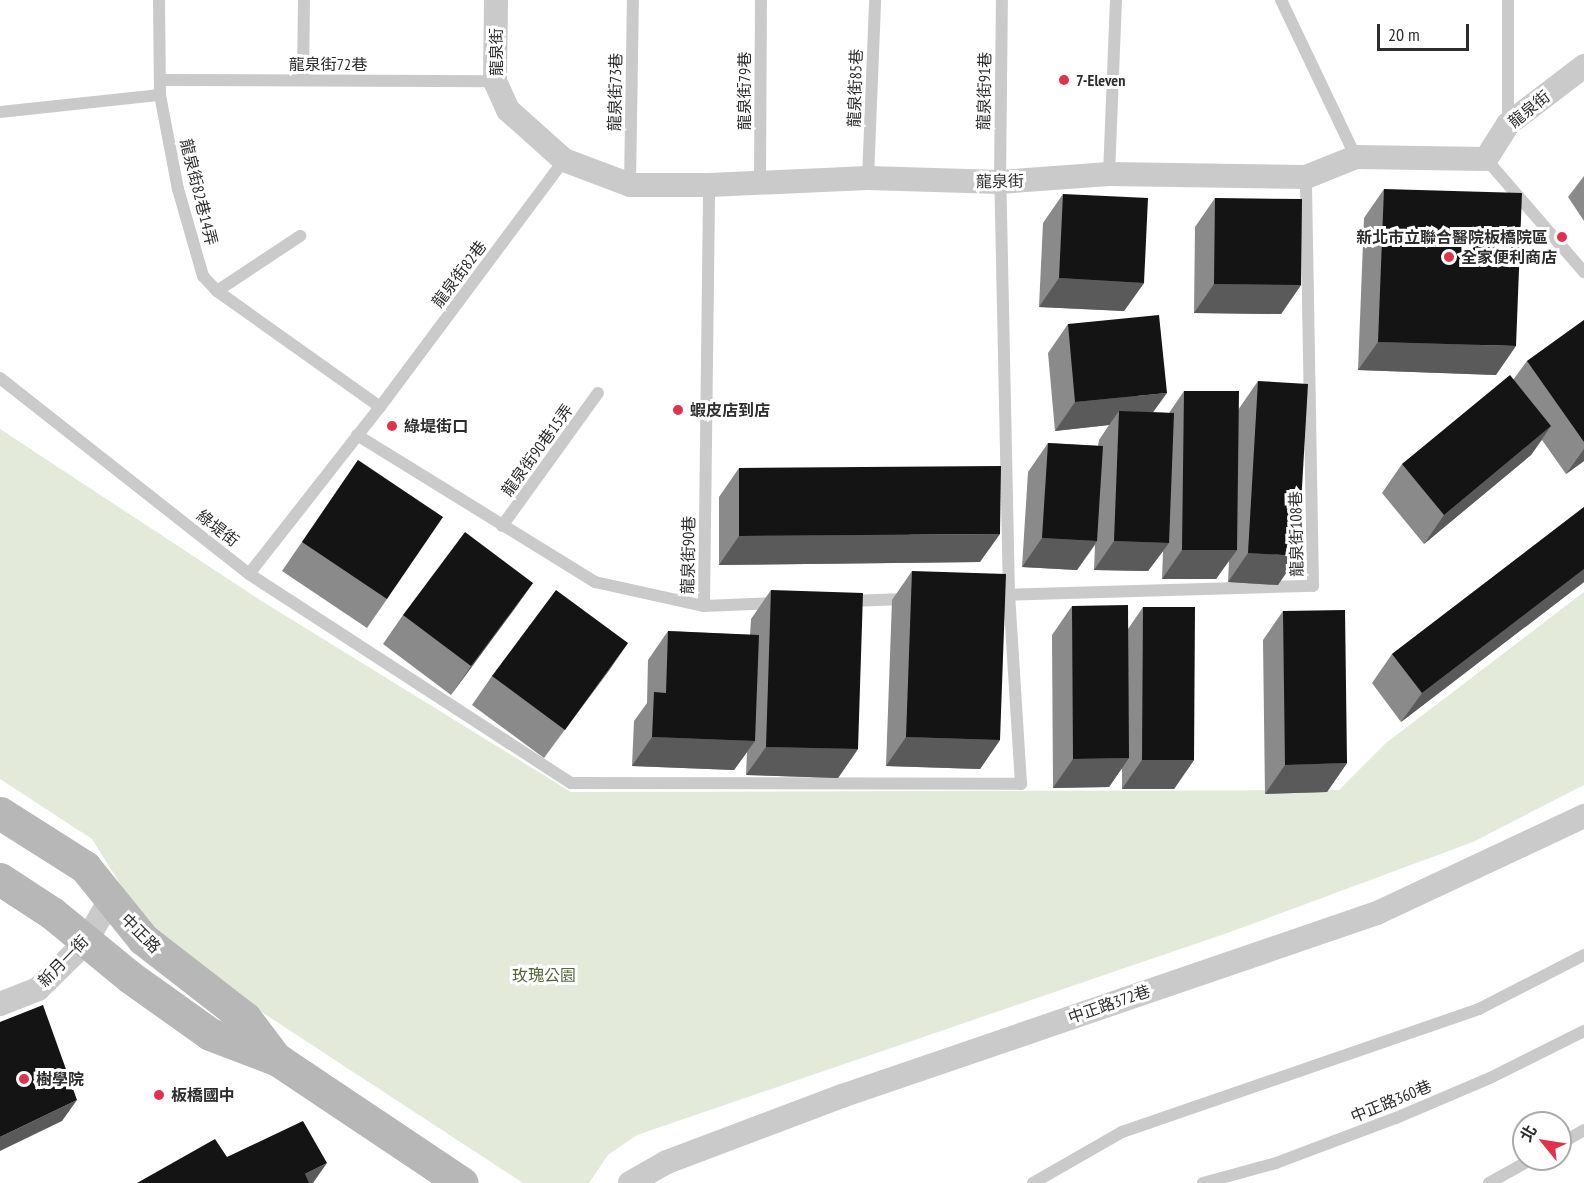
<!DOCTYPE html>
<html>
<head>
<meta charset="utf-8">
<style>
	body { margin:0 }
	#map { position:relative; width:1584px; height:1183px; overflow:hidden; background:#fff; font-family:"PT Sans Narrow","Noto Sans TC",sans-serif }
	div>[style] { position:absolute }
	.green>* { inset:0; background:#e4eada }
	.service>* { height:12px; margin:-6px; padding:0 6px; transform-origin:6px; border-radius:6px; background:#cacaca }
	.minor>* { height:24px; margin:-12px; padding:0 12px; transform-origin:12px; border-radius:12px; background:#cacaca }
	.secondary>* { height:33px; margin:-16.5px; padding:0 16.5px; transform-origin:16.5px; border-radius:16.5px; background:#b7b7b7 }
	.wall>* { inset:0; background:#8a8a8a }
	.shaded-wall>* { inset:0; background:#5a5a5a }
	.building>* { inset:0; background:#141414 }
	.dots>* { width:16px; height:16px; translate:-50% -50%; box-sizing:border-box; border:3px solid #fff; border-radius:50% }
	span { translate:-50% -50%; white-space:nowrap; text-align:center; line-height:1.15; -webkit-text-stroke:6px #fff; paint-order:stroke }
	.street-label { font-size:16px; color:#2d2d2d }
	.poi-label { font-size:16px; color:#2d2d2d; font-weight:700 }
	.left { translate:0 -50%; text-align:left }
	.right { translate:-100% -50%; text-align:right }
	.park-label { font-size:16px; color:#53673b }
	.north { position:absolute; left:1512px; top:1111px; width:60px; height:60px; box-sizing:border-box; background:#fff; border:2px solid #ababab; border-radius:50%; rotate:300deg; font-size:16px; font-weight:700; line-height:24px; text-align:center; color:#2d2d2d }
	.north::after { content:''; display:block; margin:auto; width:21px; height:27px; background:#e1314c; clip-path:polygon(50% 0,100% 100%,50% 72%,0 100%) }
	.scale { position:absolute; left:1377px; top:24px; width:92px; height:27px; box-sizing:border-box; border:3px solid #2d2d2d; border-top:0; padding-left:8px; font-size:18px; line-height:21px; white-space:nowrap; color:#2d2d2d; -webkit-text-stroke:4px #fff; paint-order:stroke }
</style>
</head>
<body>
<div id="map">
	<div class="green">
		<div style="clip-path:polygon(0 429px,260px 600px,571px 792px,1339px 790px,1386px 743px,1584px 592px,1584px 785px,1473px 842px,1233px 931px,637px 1135px,608px 1155px,589px 1183px,523px 1183px,185px 962px,131px 901px,92px 839px,0 779px)"></div>
	</div>
	<div class="service">
		<div style="left:159px;top:0;width:95px;rotate:89.4deg"></div>
		<div style="left:160px;top:95px;width:96px;rotate:79.2deg"></div>
		<div style="left:178px;top:189px;width:91px;rotate:74deg"></div>
		<div style="left:203px;top:276px;width:21px;rotate:47deg"></div>
		<div style="left:217px;top:291px;width:200px;rotate:35.4deg"></div>
		<div style="left:1281px;top:0;width:174px;rotate:64.5deg"></div>
		<div style="left:1508px;top:0;width:124px;rotate:90deg"></div>
		<div style="left:160px;top:80px;width:335px;rotate:0.2deg"></div>
		<div style="left:303px;top:80px;width:80px;rotate:-89.3deg"></div>
		<div style="left:0;top:112px;width:161px;rotate:-6.1deg"></div>
		<div style="left:1486px;top:159px;width:150px;rotate:49.1deg"></div>
		<div style="left:1109px;top:174px;width:174px;rotate:-87.7deg"></div>
		<div style="left:868px;top:178px;width:178px;rotate:-87.7deg"></div>
		<div style="left:760px;top:182px;width:182px;rotate:-89.7deg"></div>
		<div style="left:630px;top:185px;width:185px;rotate:-89.1deg"></div>
		<div style="left:217px;top:291px;width:100px;rotate:-33.5deg"></div>
		<div style="left:0;top:378px;width:317px;rotate:38.2deg"></div>
		<div style="left:249px;top:574px;width:212px;rotate:-51.9deg"></div>
		<div style="left:380px;top:407px;width:308px;rotate:-53.3deg"></div>
		<div style="left:357px;top:435px;width:280px;rotate:31.7deg"></div>
		<div style="left:595px;top:582px;width:112px;rotate:12.4deg"></div>
		<div style="left:704px;top:606px;width:421px;rotate:-89.3deg"></div>
		<div style="left:502px;top:526px;width:164px;rotate:-54.2deg"></div>
		<div style="left:249px;top:574px;width:384px;rotate:33deg"></div>
		<div style="left:571px;top:783px;width:450px;rotate:0.1deg"></div>
		<div style="left:1021px;top:784px;width:189px;rotate:-93.6deg"></div>
		<div style="left:1009px;top:595px;width:413px;rotate:-91.2deg"></div>
		<div style="left:1000px;top:182px;width:182px;rotate:-89.4deg"></div>
		<div style="left:1002px;top:595px;width:311px;rotate:-1.7deg"></div>
		<div style="left:1313px;top:586px;width:409px;rotate:-91deg"></div>
		<div style="left:849px;top:601px;width:57px;rotate:-2deg"></div>
		<div style="left:704px;top:606px;width:73px;rotate:-2.4deg"></div>
		<div style="left:1560px;top:1144px;width:28px;rotate:-30deg"></div>
		<div style="left:1033px;top:1183px;width:103px;rotate:-29.8deg"></div>
		<div style="left:1122px;top:1132px;width:378px;rotate:-19deg"></div>
		<div style="left:1479px;top:1009px;width:118px;rotate:-27.2deg"></div>
		<div style="left:1203px;top:1183px;width:76px;rotate:-15.3deg"></div>
		<div style="left:1276px;top:1163px;width:128px;rotate:-20.6deg"></div>
		<div style="left:1396px;top:1118px;width:104px;rotate:-23.1deg"></div>
		<div style="left:1492px;top:1077px;width:103px;rotate:-26.6deg"></div>
		<div style="left:1489px;top:1183px;width:49px;rotate:-29.2deg"></div>
	</div>
	<div class="minor">
		<div style="left:496px;top:0;width:81px;rotate:90.7deg"></div>
		<div style="left:495px;top:81px;width:32px;rotate:66deg"></div>
		<div style="left:508px;top:110px;width:75px;rotate:41.8deg"></div>
		<div style="left:564px;top:160px;width:71px;rotate:20.7deg"></div>
		<div style="left:630px;top:185px;width:79px"></div>
		<div style="left:709px;top:185px;width:159px;rotate:-2.5deg"></div>
		<div style="left:868px;top:178px;width:132px;rotate:1.7deg"></div>
		<div style="left:1000px;top:182px;width:109px;rotate:-4.2deg"></div>
		<div style="left:1109px;top:174px;width:197px;rotate:0.9deg"></div>
		<div style="left:1306px;top:177px;width:54px;rotate:-21.8deg"></div>
		<div style="left:1356px;top:157px;width:130px;rotate:0.9deg"></div>
		<div style="left:1486px;top:159px;width:41px;rotate:-57.8deg"></div>
		<div style="left:1508px;top:124px;width:96px;rotate:-37.3deg"></div>
		<div style="left:0;top:1004px;width:41px;rotate:-21.5deg"></div>
		<div style="left:38px;top:989px;width:66px;rotate:-44.4deg"></div>
		<div style="left:85px;top:943px;width:50px;rotate:-59.8deg"></div>
		<div style="left:630px;top:1183px;width:43px;rotate:-29.6deg"></div>
		<div style="left:667px;top:1162px;width:187px;rotate:-20.7deg"></div>
		<div style="left:842px;top:1096px;width:565px;rotate:-18.88deg"></div>
		<div style="left:1377px;top:913px;width:229px;rotate:-25.1deg"></div>
	</div>
	<div class="secondary">
		<div style="left:0;top:813px;width:101px;rotate:32.4deg"></div>
		<div style="left:85px;top:867px;width:92px;rotate:51.1deg"></div>
		<div style="left:143px;top:939px;width:129px;rotate:37.8deg"></div>
		<div style="left:245px;top:1018px;width:51px;rotate:52.9deg"></div>
		<div style="left:0;top:879px;width:62px;rotate:33.2deg"></div>
		<div style="left:52px;top:913px;width:101px;rotate:39.4deg"></div>
		<div style="left:130px;top:977px;width:98px;rotate:35.5deg"></div>
		<div style="left:210px;top:1034px;width:73px;rotate:20.9deg"></div>
		<div style="left:278px;top:1060px;width:221px;rotate:33.8deg"></div>
	</div>
	<div class="wall">
		<div style="clip-path:polygon(1584px 176px,1584px 221px,1568px 197px)"></div>
		<div style="clip-path:polygon(1384px 189px,1496px 375px,1358px 370px,1364px 218px)"></div>
		<div style="clip-path:polygon(1063px 194px,1144px 283px,1124px 311px,1039px 307px,1043px 223px)"></div>
		<div style="clip-path:polygon(1215px 198px,1301px 285px,1281px 314px,1194px 313px,1195px 227px)"></div>
		<div style="clip-path:polygon(1584px 320px,1584px 461px,1566px 474px,1542px 440px,1531px 455px,1424px 544px,1382px 493px,1402px 464px,1513px 380px,1527px 361px)"></div>
		<div style="clip-path:polygon(1068px 324px,1153px 412px,1169px 413px,1184px 391px,1238px 410px,1258px 381px,1278px 585px,1228px 582px,1229px 560px,1216px 579px,1162px 579px,1163px 551px,1148px 571px,1094px 570px,1095px 545px,1077px 570px,1022px 567px,1028px 472px,1048px 443px,1098px 446px,1099px 440px,1109px 425px,1055px 431px,1048px 353px)"></div>
		<div style="clip-path:polygon(358px 460px,387px 599px,367px 628px,282px 571px)"></div>
		<div style="clip-path:polygon(739px 468px,980px 562px,719px 565px,719px 497px)"></div>
		<div style="clip-path:polygon(1584px 507px,1584px 582px,1401px 722px,1372px 683px,1392px 654px)"></div>
		<div style="clip-path:polygon(912px 571px,1000px 740px,980px 769px,886px 766px,892px 600px)"></div>
		<div style="clip-path:polygon(533px 583px,451px 695px,383px 644px,403px 615px)"></div>
		<div style="clip-path:polygon(771px 590px,858px 749px,838px 778px,746px 775px,747px 752px,734px 770px,632px 766px,634px 721px,647px 703px,648px 660px,668px 631px,750px 635px,751px 619px)"></div>
		<div style="clip-path:polygon(1072px 606px,1128px 629px,1143px 607px,1194px 760px,1174px 789px,1122px 789px,1122px 768px,1109px 787px,1053px 788px,1052px 635px)"></div>
		<div style="clip-path:polygon(1283px 611px,1347px 763px,1327px 792px,1265px 794px,1263px 640px)"></div>
		<div style="clip-path:polygon(628px 643px,544px 758px,472px 705px,492px 676px)"></div>
	</div>
	<div class="shaded-wall">
		<div style="clip-path:polygon(1059px 278px,1144px 283px,1124px 311px,1039px 307px)"></div>
		<div style="clip-path:polygon(1214px 284px,1301px 285px,1281px 314px,1194px 313px)"></div>
		<div style="clip-path:polygon(1378px 342px,1516px 346px,1496px 375px,1358px 370px)"></div>
		<div style="clip-path:polygon(1167px 393px,1146px 422px,1119px 411px,1109px 425px,1055px 431px,1075px 402px)"></div>
		<div style="clip-path:polygon(1551px 426px,1531px 455px,1424px 544px,1444px 515px)"></div>
		<div style="clip-path:polygon(1584px 449px,1584px 461px,1566px 474px)"></div>
		<div style="clip-path:polygon(1000px 534px,980px 562px,719px 565px,739px 536px)"></div>
		<div style="clip-path:polygon(1042px 538px,1097px 541px,1077px 570px,1022px 567px)"></div>
		<div style="clip-path:polygon(1114px 541px,1169px 543px,1148px 571px,1094px 570px)"></div>
		<div style="clip-path:polygon(1182px 550px,1237px 550px,1216px 579px,1162px 579px)"></div>
		<div style="clip-path:polygon(1248px 553px,1298px 556px,1278px 585px,1228px 582px)"></div>
		<div style="clip-path:polygon(1584px 569px,1584px 582px,1401px 722px,1422px 693px)"></div>
		<div style="clip-path:polygon(533px 583px,513px 611px,451px 695px,471px 666px)"></div>
		<div style="clip-path:polygon(628px 643px,608px 672px,544px 758px,565px 730px)"></div>
		<div style="clip-path:polygon(652px 737px,755px 741px,734px 770px,632px 766px)"></div>
		<div style="clip-path:polygon(906px 737px,1000px 740px,980px 769px,886px 766px)"></div>
		<div style="clip-path:polygon(766px 747px,858px 749px,838px 778px,746px 775px)"></div>
		<div style="clip-path:polygon(1129px 758px,1109px 787px,1053px 788px,1073px 759px)"></div>
		<div style="clip-path:polygon(1142px 760px,1194px 760px,1174px 789px,1122px 789px)"></div>
		<div style="clip-path:polygon(1347px 763px,1327px 792px,1265px 794px,1285px 765px)"></div>
		<div style="clip-path:polygon(77px 1100px,62px 1121px,0 1151px,0 1137px)"></div>
		<div style="clip-path:polygon(327px 1163px,313px 1183px,299px 1183px,305px 1174px)"></div>
	</div>
	<div class="building">
		<div style="clip-path:polygon(1384px 189px,1522px 193px,1516px 346px,1378px 342px)"></div>
		<div style="clip-path:polygon(1063px 194px,1148px 198px,1144px 283px,1059px 278px)"></div>
		<div style="clip-path:polygon(1215px 198px,1302px 199px,1301px 285px,1214px 284px)"></div>
		<div style="clip-path:polygon(1159px 315px,1167px 393px,1075px 402px,1068px 324px)"></div>
		<div style="clip-path:polygon(1584px 320px,1584px 442px,1527px 361px)"></div>
		<div style="clip-path:polygon(1510px 375px,1551px 426px,1444px 515px,1402px 464px)"></div>
		<div style="clip-path:polygon(1258px 381px,1308px 384px,1298px 556px,1248px 553px)"></div>
		<div style="clip-path:polygon(1184px 391px,1239px 391px,1237px 550px,1182px 550px)"></div>
		<div style="clip-path:polygon(1119px 411px,1174px 413px,1169px 543px,1114px 541px)"></div>
		<div style="clip-path:polygon(1048px 443px,1103px 446px,1097px 541px,1042px 538px)"></div>
		<div style="clip-path:polygon(358px 460px,443px 517px,387px 599px,302px 542px)"></div>
		<div style="clip-path:polygon(1001px 466px,1000px 534px,739px 536px,739px 468px)"></div>
		<div style="clip-path:polygon(1584px 507px,1584px 569px,1422px 693px,1392px 654px)"></div>
		<div style="clip-path:polygon(465px 532px,533px 583px,471px 666px,403px 615px)"></div>
		<div style="clip-path:polygon(912px 571px,1006px 574px,1000px 740px,906px 737px)"></div>
		<div style="clip-path:polygon(556px 590px,628px 643px,565px 730px,492px 676px)"></div>
		<div style="clip-path:polygon(771px 590px,863px 593px,858px 749px,766px 747px)"></div>
		<div style="clip-path:polygon(1128px 605px,1129px 758px,1073px 759px,1072px 606px)"></div>
		<div style="clip-path:polygon(1143px 607px,1195px 607px,1194px 760px,1142px 760px)"></div>
		<div style="clip-path:polygon(1345px 610px,1347px 763px,1285px 765px,1283px 611px)"></div>
		<div style="clip-path:polygon(668px 631px,759px 635px,755px 741px,652px 737px,654px 692px,666px 693px)"></div>
		<div style="clip-path:polygon(43px 1005px,77px 1100px,0 1137px,0 1022px)"></div>
		<div style="clip-path:polygon(303px 1121px,327px 1163px,305px 1174px,309px 1183px,137px 1183px,215px 1139px,227px 1157px)"></div>
	</div>
	<div class="dots">
		<div style="left:1064px;top:80px;background:#e1314c"></div>
		<div style="left:1562px;top:237px;background:#e1314c"></div>
		<div style="left:1449px;top:257px;background:#e1314c"></div>
		<div style="left:678px;top:410px;background:#e1314c"></div>
		<div style="left:392px;top:426px;background:#e1314c"></div>
		<div style="left:24px;top:1079px;background:#e1314c"></div>
		<div style="left:159px;top:1095px;background:#e1314c"></div>
	</div>
	<div class="street-label">
		<span style="left:496px;top:52px;rotate:-90deg">龍泉街</span>
		<span style="left:328px;top:64px">龍泉街72巷</span>
		<span style="left:855px;top:88px;rotate:-88deg">龍泉街85巷</span>
		<span style="left:744px;top:91px;rotate:-90deg">龍泉街79巷</span>
		<span style="left:984px;top:91px;rotate:-89deg">龍泉街91巷</span>
		<span style="left:615px;top:92px;rotate:-89deg">龍泉街73巷</span>
		<span style="left:1529px;top:109px;rotate:-39deg">龍泉街</span>
		<span style="left:1000px;top:181px;rotate:-1deg">龍泉街</span>
		<span style="left:199px;top:192px;rotate:76deg">龍泉街82巷14弄</span>
		<span style="left:459px;top:274px;rotate:-53deg">龍泉街82巷</span>
		<span style="left:537px;top:450px;rotate:-54deg">龍泉街90巷15弄</span>
		<span style="left:218px;top:528px;rotate:38deg">綠堤街</span>
		<span style="left:1296px;top:534px;rotate:-91deg">龍泉街108巷</span>
		<span style="left:688px;top:555px;rotate:-89deg">龍泉街90巷</span>
		<span style="left:141px;top:933px;rotate:45deg">中正路</span>
		<span style="left:63px;top:961px;rotate:-46deg">新月一街</span>
		<span style="left:1109px;top:1004px;rotate:-19deg">中正路372巷</span>
		<span style="left:1391px;top:1101px;rotate:-22deg">中正路360巷</span>
	</div>
	<div class="poi-label">
		<span class="left" style="left:1076px;top:80px">7-Eleven</span>
		<span class="right" style="left:1548px;top:237px">新北市立聯合醫院板橋院區</span>
		<span class="left" style="left:1461px;top:257px">全家便利商店</span>
		<span class="left" style="left:690px;top:410px">蝦皮店到店</span>
		<span class="left" style="left:404px;top:426px">綠堤街口</span>
		<span class="left" style="left:36px;top:1079px">樹學院</span>
		<span class="left" style="left:171px;top:1095px">板橋國中</span>
	</div>
	<div class="park-label">
		<span style="left:544px;top:975px">玫瑰公園</span>
	</div>
	<div class="north">北</div>
	<div class="scale">20 m</div>
</div>
</body>
</html>
